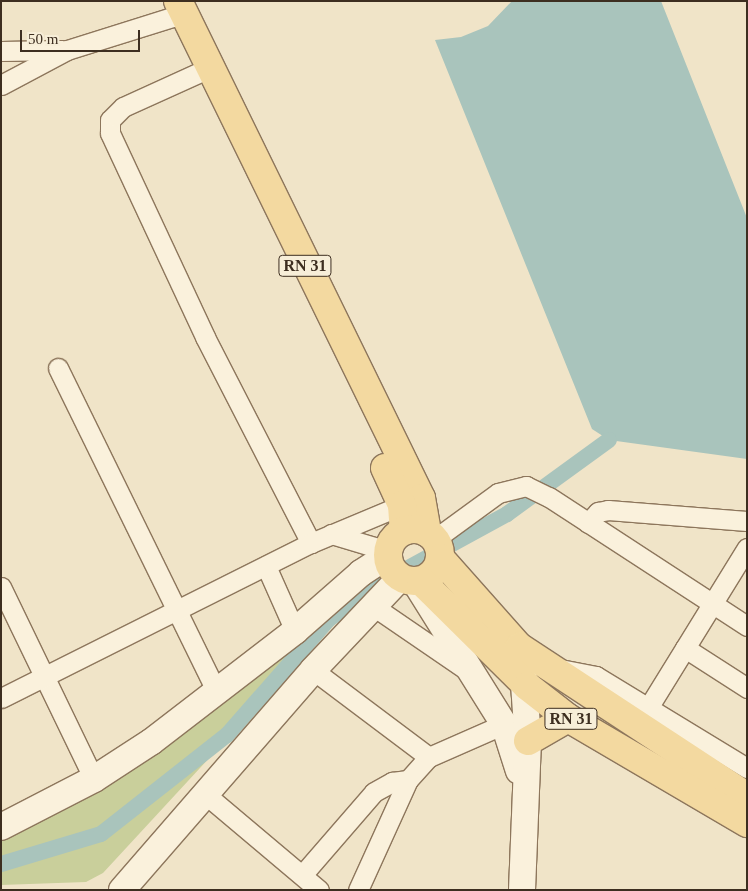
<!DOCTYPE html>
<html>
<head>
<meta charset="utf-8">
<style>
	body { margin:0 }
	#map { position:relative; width:748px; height:891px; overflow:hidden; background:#f0e4c8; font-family:"Times New Roman",serif }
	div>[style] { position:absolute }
	.green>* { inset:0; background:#c9cf9b }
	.water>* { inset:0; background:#a9c4bc }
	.canal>* { height:16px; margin:-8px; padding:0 8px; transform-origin:8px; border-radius:8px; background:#a9c4bc }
	.roads { filter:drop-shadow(1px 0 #8d765c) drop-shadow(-1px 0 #8d765c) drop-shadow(0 1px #8d765c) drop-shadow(0 -1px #8d765c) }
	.minor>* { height:19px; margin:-9.5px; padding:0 9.5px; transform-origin:9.5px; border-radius:9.5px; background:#faf1dc }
	.secondary>* { height:26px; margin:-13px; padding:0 13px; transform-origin:13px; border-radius:13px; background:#faf1dc }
	.primary>* { height:28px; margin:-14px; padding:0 14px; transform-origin:14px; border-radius:14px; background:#f3d9a0 }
	.primary>.ring { margin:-14px; padding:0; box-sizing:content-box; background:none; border:28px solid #f3d9a0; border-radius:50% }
	span { translate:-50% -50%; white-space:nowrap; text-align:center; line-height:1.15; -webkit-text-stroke:5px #f7eed8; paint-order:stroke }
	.shield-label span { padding:1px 4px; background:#f7eed8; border:1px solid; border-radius:4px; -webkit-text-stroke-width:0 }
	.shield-label { font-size:16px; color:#3d2e20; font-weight:700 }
	.frame { position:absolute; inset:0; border:2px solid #3d2e20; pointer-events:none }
	.scale { position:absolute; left:20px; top:30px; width:120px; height:22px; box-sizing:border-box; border:2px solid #3d2e20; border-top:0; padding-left:6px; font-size:15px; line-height:18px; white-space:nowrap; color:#3d2e20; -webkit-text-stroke:4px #f7eed8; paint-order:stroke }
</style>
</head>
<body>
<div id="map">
	<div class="green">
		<div style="clip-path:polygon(379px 575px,382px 587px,333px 624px,103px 873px,86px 882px,1px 885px,1px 833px)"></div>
	</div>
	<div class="water">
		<div style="clip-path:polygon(512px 1px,661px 1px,747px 218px,747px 459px,609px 440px,592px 429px,435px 40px,461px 37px,488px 26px)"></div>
	</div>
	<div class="canal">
		<div style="left:1px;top:864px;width:104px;rotate:-16.7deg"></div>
		<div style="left:101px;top:834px;width:160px;rotate:-38.2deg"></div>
		<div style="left:227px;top:735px;width:154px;rotate:-48.7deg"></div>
		<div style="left:329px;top:619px;width:59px;rotate:-35.3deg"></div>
		<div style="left:377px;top:585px;width:148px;rotate:-28.6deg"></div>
		<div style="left:507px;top:514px;width:126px;rotate:-36deg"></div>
	</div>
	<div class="roads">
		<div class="minor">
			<div style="left:1px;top:51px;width:61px;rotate:-0.9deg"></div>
			<div style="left:198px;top:73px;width:82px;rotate:155.6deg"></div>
			<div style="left:123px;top:107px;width:18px;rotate:135deg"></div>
			<div style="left:110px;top:120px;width:13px;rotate:90deg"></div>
			<div style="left:110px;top:133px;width:225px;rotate:65deg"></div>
			<div style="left:205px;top:337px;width:232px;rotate:62.8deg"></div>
			<div style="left:1px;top:85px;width:75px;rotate:-27.9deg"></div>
			<div style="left:67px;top:50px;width:110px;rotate:-17.4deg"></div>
			<div style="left:58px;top:368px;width:360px;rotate:63.9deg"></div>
			<div style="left:588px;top:523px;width:15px;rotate:-48deg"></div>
			<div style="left:598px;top:512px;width:10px;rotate:-11deg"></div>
			<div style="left:608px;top:510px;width:139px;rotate:4.5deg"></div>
			<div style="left:331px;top:534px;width:59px;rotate:16.6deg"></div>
			<div style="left:435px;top:539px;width:78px;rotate:-36.1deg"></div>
			<div style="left:498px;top:493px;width:29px;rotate:-14deg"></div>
			<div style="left:526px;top:486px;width:25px;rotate:26deg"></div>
			<div style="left:549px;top:497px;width:236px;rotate:33.1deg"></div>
			<div style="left:266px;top:566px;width:71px;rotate:66deg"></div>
			<div style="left:1px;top:587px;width:213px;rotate:64.2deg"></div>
			<div style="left:373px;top:606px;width:112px;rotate:34.4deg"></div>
			<div style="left:685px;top:648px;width:74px;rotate:32.8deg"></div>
			<div style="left:555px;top:668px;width:42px;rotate:11deg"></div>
			<div style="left:596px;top:676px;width:177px;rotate:31.4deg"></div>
			<div style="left:313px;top:670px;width:145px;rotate:36.9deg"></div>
			<div style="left:1px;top:698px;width:347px;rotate:-26.6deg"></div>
			<div style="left:311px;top:543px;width:99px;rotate:-22.7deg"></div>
			<div style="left:648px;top:708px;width:188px;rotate:-58.3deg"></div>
			<div style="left:205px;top:794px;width:149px;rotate:40.1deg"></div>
			<div style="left:303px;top:874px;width:108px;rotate:-49.1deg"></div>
			<div style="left:374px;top:792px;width:21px;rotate:-29deg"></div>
			<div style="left:392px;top:782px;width:16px;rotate:-7deg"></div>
			<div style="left:358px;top:890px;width:121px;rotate:-65.6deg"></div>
			<div style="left:408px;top:780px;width:31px;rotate:-48deg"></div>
			<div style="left:429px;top:757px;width:82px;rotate:-23.7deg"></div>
		</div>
		<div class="secondary">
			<div style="left:417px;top:585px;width:164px;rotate:58deg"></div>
			<div style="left:504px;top:724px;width:49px;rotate:72.3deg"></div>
			<div style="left:1px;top:827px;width:105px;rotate:-27.3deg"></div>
			<div style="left:94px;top:779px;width:68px;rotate:-33deg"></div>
			<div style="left:151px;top:742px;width:182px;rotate:-37.6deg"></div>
			<div style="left:295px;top:631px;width:88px;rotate:-41.3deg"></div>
			<div style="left:361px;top:573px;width:31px;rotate:-33deg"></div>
			<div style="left:122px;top:890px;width:291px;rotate:-49deg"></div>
			<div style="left:313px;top:670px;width:127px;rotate:-46.6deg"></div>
			<div style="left:522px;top:890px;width:149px;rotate:-87.7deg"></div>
			<div style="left:528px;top:741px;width:72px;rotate:-94deg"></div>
		</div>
		<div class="primary">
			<div style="left:178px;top:1px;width:553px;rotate:63.94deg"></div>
			<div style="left:421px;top:498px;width:35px;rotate:80deg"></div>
			<div style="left:385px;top:468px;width:41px;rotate:65.3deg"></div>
			<div style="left:402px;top:505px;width:26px;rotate:86deg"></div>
			<div class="ring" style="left:388px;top:529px;width:24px;height:24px"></div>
			<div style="left:440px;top:558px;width:119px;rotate:48.4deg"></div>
			<div style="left:519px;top:647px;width:273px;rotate:33.3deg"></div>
			<div style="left:421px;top:581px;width:149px;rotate:44.7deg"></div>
			<div style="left:527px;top:686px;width:52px;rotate:38deg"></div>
			<div style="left:568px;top:718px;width:208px;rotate:30.4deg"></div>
			<div style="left:528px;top:741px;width:46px;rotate:-29.9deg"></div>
		</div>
	</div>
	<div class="shield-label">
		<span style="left:305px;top:266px">RN 31</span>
		<span style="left:571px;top:719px">RN 31</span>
	</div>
	<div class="frame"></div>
	<div class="scale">50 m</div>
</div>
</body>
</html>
